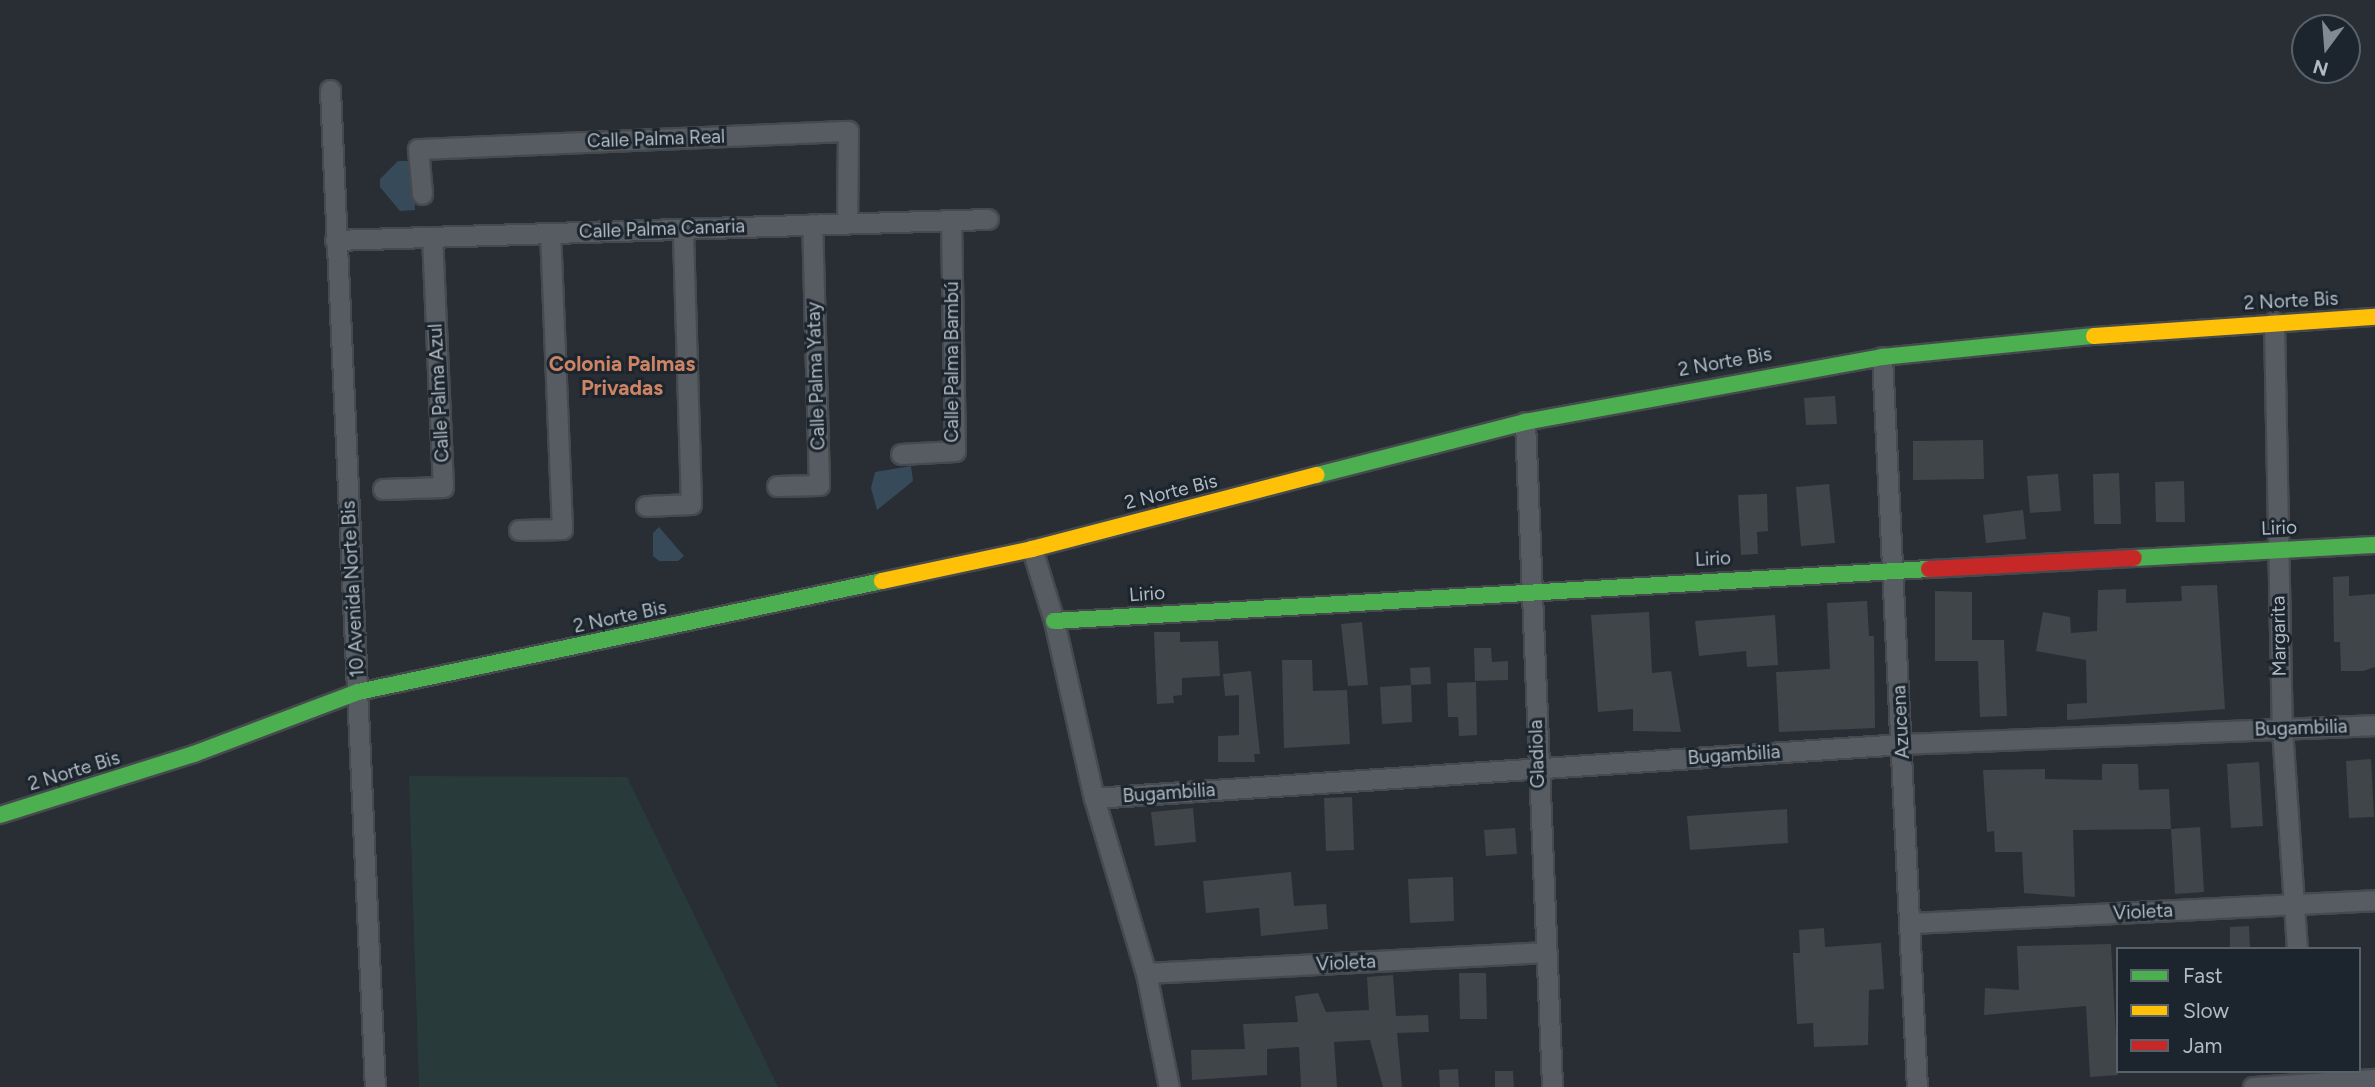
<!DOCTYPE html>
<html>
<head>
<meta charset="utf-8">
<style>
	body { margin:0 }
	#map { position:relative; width:2375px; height:1087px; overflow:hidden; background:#282e33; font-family:Figtree,sans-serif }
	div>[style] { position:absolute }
	.green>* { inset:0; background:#283b3a }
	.water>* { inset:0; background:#364a5a }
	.building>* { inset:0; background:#40454a }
	.roads { filter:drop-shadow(2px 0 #464a4e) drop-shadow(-2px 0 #464a4e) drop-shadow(0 2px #464a4e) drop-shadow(0 -2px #464a4e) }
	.street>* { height:19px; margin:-9.5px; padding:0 9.5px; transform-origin:9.5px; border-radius:9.5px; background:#575c62 }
	.fast>* { height:16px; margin:-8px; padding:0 8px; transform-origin:8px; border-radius:8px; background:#4caf50 }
	.slow>* { height:16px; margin:-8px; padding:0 8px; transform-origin:8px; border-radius:8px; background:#ffc107 }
	.jam>* { height:16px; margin:-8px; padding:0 8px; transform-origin:8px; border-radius:8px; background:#c62828 }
	span { translate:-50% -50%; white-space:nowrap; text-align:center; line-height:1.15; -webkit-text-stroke:6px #1c252d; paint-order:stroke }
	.street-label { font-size:19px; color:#b1bbc5 }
	.neighbourhood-label { font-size:21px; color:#cc8465; font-weight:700 }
	.legend { position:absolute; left:2116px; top:947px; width:245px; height:126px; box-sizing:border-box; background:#1c252d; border:2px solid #58616a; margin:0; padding:9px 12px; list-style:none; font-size:21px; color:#b1bbc5 }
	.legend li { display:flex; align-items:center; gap:14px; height:35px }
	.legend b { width:35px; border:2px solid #58616a }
	.north { position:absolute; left:2291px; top:14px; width:70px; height:70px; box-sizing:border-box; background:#1c252d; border:2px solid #58616a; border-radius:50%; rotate:196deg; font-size:19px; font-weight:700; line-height:28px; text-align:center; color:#b1bbc5 }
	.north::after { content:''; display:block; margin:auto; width:24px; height:32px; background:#818a92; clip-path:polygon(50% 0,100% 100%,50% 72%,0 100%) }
</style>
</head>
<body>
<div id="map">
	<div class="green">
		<div style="clip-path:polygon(409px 776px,627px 777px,778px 1087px,419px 1087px)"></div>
	</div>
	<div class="water">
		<div style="clip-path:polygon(398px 161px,413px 161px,415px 210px,400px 211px,380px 187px,380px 179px)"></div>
		<div style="clip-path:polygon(911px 466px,913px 481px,877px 510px,871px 488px,875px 472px)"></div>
		<div style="clip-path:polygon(659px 527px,684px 556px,678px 561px,659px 561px,653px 556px,653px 533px)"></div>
	</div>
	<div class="building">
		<div style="clip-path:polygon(1835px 396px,1837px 424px,1806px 425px,1804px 398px)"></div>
		<div style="clip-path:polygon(1983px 440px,1984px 479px,1913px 480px,1913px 441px)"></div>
		<div style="clip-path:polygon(2119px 473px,2121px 524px,2094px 524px,2093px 474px)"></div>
		<div style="clip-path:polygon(2058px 474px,2061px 511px,2030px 513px,2027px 476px)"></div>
		<div style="clip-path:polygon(2184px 481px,2185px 522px,2156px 522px,2155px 482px)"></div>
		<div style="clip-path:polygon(1829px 484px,1835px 543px,1801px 546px,1796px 487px)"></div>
		<div style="clip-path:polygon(1767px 494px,1768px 531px,1757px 532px,1758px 554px,1741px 555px,1738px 495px)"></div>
		<div style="clip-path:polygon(2023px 510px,2026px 539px,1986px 543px,1983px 515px)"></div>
		<div style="clip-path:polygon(2349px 576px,2349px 596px,2375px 594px,2375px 667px,2363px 671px,2341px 671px,2340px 642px,2334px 642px,2333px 577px)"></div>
		<div style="clip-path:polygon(2217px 585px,2225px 709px,2067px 720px,2067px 704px,2087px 703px,2086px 660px,2036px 651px,2043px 612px,2070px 617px,2071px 633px,2097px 631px,2098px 590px,2126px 589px,2126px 603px,2182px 601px,2181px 586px)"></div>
		<div style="clip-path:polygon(1935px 591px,1972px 592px,1972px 640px,2004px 640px,2007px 716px,1980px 717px,1978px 661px,1935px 661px)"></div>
		<div style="clip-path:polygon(1867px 601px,1869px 636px,1874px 636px,1875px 728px,1779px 732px,1776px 672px,1830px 669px,1827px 603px)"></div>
		<div style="clip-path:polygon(1649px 612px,1652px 673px,1671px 671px,1681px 732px,1633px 731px,1633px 709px,1598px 712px,1591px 615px)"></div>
		<div style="clip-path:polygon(1775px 615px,1778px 665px,1747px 667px,1746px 651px,1699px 656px,1695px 621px)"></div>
		<div style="clip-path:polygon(1362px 622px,1368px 685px,1348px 686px,1341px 624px)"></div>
		<div style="clip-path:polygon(1154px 632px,1180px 632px,1180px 642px,1218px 641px,1220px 676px,1182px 678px,1182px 695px,1173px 696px,1174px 703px,1157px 704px)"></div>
		<div style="clip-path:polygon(1474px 648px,1491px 648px,1492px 662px,1508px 661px,1508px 680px,1475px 681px)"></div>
		<div style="clip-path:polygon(1282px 660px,1312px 660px,1313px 691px,1347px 690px,1350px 744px,1284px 748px)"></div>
		<div style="clip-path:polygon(1430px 667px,1431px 684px,1411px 685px,1410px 668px)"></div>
		<div style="clip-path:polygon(1251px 671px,1260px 754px,1254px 754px,1255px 762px,1218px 762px,1218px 736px,1239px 735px,1239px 695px,1225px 696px,1223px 674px)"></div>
		<div style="clip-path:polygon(1476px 682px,1477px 735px,1459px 736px,1458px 717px,1448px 717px,1447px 683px)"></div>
		<div style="clip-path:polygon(1411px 685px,1412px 722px,1382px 724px,1380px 687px)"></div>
		<div style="clip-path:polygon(2371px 759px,2374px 817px,2349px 818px,2346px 761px)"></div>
		<div style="clip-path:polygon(2259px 762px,2263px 826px,2231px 828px,2227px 764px)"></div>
		<div style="clip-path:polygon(2102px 764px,2138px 764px,2139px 790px,2169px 789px,2171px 829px,2073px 830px,2075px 897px,2024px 893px,2022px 852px,1995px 852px,1994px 831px,1987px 832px,1983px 770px,2045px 769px,2045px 779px,2102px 780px)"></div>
		<div style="clip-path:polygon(1352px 797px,1354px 850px,1326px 851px,1324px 798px)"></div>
		<div style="clip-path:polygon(1193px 808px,1196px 842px,1155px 846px,1151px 812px)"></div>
		<div style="clip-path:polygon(1787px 809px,1788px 843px,1690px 850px,1687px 816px)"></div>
		<div style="clip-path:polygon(2200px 827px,2204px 892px,2175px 894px,2171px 829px)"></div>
		<div style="clip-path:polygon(1515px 828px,1517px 854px,1486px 856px,1484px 830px)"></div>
		<div style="clip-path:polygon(1291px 872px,1294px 906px,1326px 904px,1328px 929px,1261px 936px,1259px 908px,1206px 913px,1203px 881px)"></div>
		<div style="clip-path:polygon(1453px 877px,1454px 921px,1410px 923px,1408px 879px)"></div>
		<div style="clip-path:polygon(2249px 926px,2250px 949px,2230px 949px,2230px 927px)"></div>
		<div style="clip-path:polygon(1824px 928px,1825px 947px,1881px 943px,1884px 989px,1869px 990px,1868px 1045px,1814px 1047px,1813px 1023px,1797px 1024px,1793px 953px,1800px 953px,1799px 930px)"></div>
		<div style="clip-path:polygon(2111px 944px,2118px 1075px,2090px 1077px,2086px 1006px,1984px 1015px,1985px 988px,2019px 990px,2017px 946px)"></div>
		<div style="clip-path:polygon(1459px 973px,1486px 973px,1487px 1019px,1460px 1019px)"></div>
		<div style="clip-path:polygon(1393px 975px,1396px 1016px,1428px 1015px,1429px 1032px,1397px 1033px,1402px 1087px,1383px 1087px,1370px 1040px,1334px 1042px,1337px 1087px,1301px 1087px,1299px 1047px,1267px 1049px,1267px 1075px,1192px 1080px,1191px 1050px,1245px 1049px,1243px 1024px,1298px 1022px,1295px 996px,1318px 993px,1326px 1012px,1369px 1010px,1367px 977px)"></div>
		<div style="clip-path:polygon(1458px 1069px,1459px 1087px,1440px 1087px,1439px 1070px)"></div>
		<div style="clip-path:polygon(1495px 1071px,1513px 1071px,1514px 1087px,1495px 1087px)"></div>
	</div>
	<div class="roads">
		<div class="street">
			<div style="left:330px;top:90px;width:998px;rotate:87.42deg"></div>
			<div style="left:422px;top:194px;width:45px;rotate:-95.1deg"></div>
			<div style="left:418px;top:149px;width:430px;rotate:-2.4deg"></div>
			<div style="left:848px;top:131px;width:91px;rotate:90.6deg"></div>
			<div style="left:335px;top:240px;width:653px;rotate:-1.84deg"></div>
			<div style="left:2274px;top:322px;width:407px;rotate:88.9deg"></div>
			<div style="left:2282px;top:729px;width:221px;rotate:86.1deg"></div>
			<div style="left:1882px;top:357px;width:731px;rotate:87.26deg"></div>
			<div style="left:1525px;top:422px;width:666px;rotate:87.67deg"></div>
			<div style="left:901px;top:454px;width:54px;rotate:-3.2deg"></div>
			<div style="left:955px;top:451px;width:231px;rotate:-91deg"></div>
			<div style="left:777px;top:486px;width:42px;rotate:-1.4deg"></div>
			<div style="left:819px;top:485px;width:261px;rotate:-91.5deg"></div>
			<div style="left:383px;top:489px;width:60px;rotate:-1.9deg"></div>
			<div style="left:443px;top:487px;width:248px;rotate:-92.5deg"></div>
			<div style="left:646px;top:506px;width:45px;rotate:-2.5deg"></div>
			<div style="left:691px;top:504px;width:275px;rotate:-91.7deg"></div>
			<div style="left:519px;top:530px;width:43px;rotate:-1.3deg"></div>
			<div style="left:562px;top:529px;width:296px;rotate:-92.3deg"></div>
			<div style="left:1032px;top:549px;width:75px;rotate:73deg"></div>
			<div style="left:1054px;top:621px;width:181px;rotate:77.3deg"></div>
			<div style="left:1094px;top:798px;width:183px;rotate:73.5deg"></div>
			<div style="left:1146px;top:973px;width:116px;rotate:78.6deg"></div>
			<div style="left:1094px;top:798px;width:810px;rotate:-3.82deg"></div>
			<div style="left:1902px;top:744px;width:473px;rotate:-2.3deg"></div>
			<div style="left:1911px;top:923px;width:465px;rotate:-2.8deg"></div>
			<div style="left:1146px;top:973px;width:401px;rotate:-3deg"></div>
			<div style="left:2253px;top:1087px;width:122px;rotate:-3.8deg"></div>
		</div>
		<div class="fast">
			<div style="left:1317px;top:475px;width:215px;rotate:-14.3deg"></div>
			<div style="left:1525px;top:422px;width:363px;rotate:-10.3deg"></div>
			<div style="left:1882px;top:357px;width:213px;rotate:-5.7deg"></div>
			<div style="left:2134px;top:558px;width:241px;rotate:-3.1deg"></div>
			<div style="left:1054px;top:621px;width:877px;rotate:-3.4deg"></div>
			<div style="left:0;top:815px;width:203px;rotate:-17.5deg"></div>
			<div style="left:194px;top:754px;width:175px;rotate:-20.7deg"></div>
			<div style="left:358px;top:692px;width:536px;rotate:-11.96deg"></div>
		</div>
		<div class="slow">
			<div style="left:2094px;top:336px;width:282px;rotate:-3.9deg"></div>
			<div style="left:882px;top:581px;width:153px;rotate:-12deg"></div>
			<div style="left:1032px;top:549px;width:294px;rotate:-14.6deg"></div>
		</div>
		<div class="jam">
			<div style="left:1929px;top:569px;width:205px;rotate:-3.1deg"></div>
		</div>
	</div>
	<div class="street-label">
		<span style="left:656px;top:139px;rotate:-2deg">Calle Palma Real</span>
		<span style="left:662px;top:229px;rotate:-2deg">Calle Palma Canaria</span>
		<span style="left:2291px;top:301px;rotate:-3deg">2 Norte Bis</span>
		<span style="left:952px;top:362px;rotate:-90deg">Calle Palma Bambú</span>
		<span style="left:1725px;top:362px;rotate:-10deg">2 Norte Bis</span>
		<span style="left:816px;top:376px;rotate:-92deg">Calle Palma Yatay</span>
		<span style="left:439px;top:393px;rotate:-93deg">Calle Palma Azul</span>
		<span style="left:1171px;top:492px;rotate:-14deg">2 Norte Bis</span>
		<span style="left:2279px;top:528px;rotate:-2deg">Lirio</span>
		<span style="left:1713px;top:559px;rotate:-3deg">Lirio</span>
		<span style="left:353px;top:589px;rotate:-93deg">10 Avenida Norte Bis</span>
		<span style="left:1147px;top:594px;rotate:-4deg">Lirio</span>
		<span style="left:620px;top:617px;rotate:-12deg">2 Norte Bis</span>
		<span style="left:2279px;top:636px;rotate:-91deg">Margarita</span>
		<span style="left:1901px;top:722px;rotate:-93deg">Azucena</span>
		<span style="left:2301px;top:728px;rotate:-2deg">Bugambilia</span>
		<span style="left:1537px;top:754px;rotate:-92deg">Gladiola</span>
		<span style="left:1734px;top:755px;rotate:-4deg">Bugambilia</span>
		<span style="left:74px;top:771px;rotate:-17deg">2 Norte Bis</span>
		<span style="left:1169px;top:793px;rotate:-4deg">Bugambilia</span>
		<span style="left:2143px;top:912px;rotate:-3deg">Violeta</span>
		<span style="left:1346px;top:963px;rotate:-3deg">Violeta</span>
	</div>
	<div class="neighbourhood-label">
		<span style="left:622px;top:376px">Colonia Palmas<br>Privadas</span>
	</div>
	<ul class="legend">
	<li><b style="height:9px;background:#4caf50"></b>Fast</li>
	<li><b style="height:9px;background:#ffc107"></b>Slow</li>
	<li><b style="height:9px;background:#c62828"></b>Jam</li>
	</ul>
	<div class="north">N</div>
</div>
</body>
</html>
